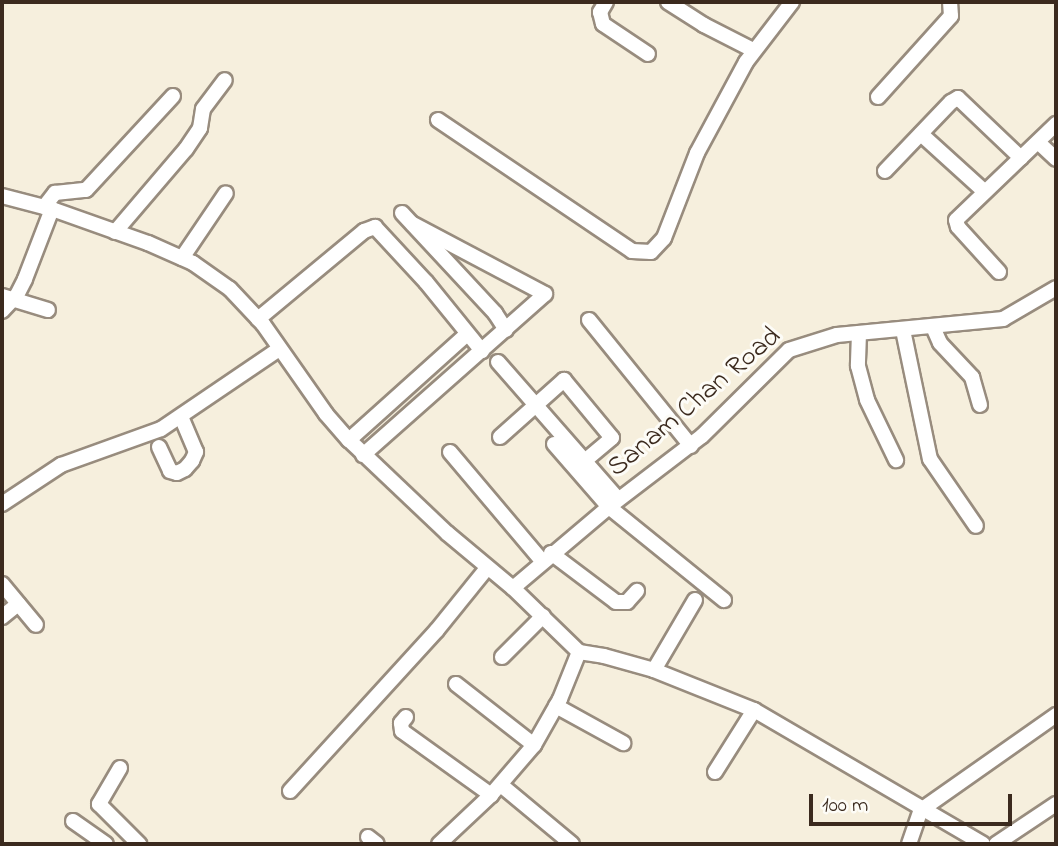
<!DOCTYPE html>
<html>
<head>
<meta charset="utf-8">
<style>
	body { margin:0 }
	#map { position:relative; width:1058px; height:846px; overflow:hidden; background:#f6efdd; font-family:"Indie Flower",sans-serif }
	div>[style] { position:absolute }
	.roads { filter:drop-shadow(2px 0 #988c7e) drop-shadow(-2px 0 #988c7e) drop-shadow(0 2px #988c7e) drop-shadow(0 -2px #988c7e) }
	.minor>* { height:14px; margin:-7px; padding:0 7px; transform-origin:7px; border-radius:7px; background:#fff }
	span { translate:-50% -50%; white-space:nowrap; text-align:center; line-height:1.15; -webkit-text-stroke:6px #fdfcf7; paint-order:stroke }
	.street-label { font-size:28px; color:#3b2a1e }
	.frame { position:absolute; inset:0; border:4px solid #3b2a1e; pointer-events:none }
	.scale { position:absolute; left:809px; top:794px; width:203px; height:32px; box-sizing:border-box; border:4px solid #3b2a1e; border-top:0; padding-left:9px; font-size:21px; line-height:24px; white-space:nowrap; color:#3b2a1e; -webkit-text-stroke:5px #fdfcf7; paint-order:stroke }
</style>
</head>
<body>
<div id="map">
	<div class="roads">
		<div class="minor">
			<div style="left:606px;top:2px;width:12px;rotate:121deg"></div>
			<div style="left:600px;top:12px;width:12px;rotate:76deg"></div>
			<div style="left:603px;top:24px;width:54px;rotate:33.7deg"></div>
			<div style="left:668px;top:2px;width:43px;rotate:32.6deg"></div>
			<div style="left:704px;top:25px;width:55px;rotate:27deg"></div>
			<div style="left:878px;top:97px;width:109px;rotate:-48deg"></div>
			<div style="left:951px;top:16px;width:14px;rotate:-94deg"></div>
			<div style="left:438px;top:120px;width:234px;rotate:34deg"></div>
			<div style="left:632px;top:251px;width:19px;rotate:3deg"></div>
			<div style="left:651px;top:252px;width:19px;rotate:-47deg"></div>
			<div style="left:664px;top:238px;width:91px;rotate:-68.8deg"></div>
			<div style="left:697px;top:153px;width:103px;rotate:-61.7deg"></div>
			<div style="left:746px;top:62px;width:76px;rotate:-52.5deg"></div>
			<div style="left:921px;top:134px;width:86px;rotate:42.2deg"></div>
			<div style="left:1039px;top:143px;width:23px;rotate:43deg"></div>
			<div style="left:885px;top:171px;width:95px;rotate:-46.3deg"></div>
			<div style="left:951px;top:102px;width:8px;rotate:-30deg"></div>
			<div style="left:958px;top:98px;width:87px;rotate:43.6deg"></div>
			<div style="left:2px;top:196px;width:52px;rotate:14.6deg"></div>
			<div style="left:52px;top:209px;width:102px;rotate:19.5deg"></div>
			<div style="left:148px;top:243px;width:49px;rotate:24deg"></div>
			<div style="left:193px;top:263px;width:45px;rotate:35.1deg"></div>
			<div style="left:230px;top:289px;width:48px;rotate:46.7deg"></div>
			<div style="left:263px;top:324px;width:110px;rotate:55deg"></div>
			<div style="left:326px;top:414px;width:35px;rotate:49deg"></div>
			<div style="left:349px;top:440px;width:135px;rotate:43.5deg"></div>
			<div style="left:447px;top:533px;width:86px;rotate:39.8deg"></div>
			<div style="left:513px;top:588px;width:92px;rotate:44.1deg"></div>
			<div style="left:579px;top:652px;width:25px;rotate:9deg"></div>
			<div style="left:604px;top:656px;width:52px;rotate:15.6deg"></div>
			<div style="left:654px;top:670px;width:108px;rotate:21.8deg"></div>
			<div style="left:754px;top:710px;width:265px;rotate:30.3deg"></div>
			<div style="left:44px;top:207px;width:18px;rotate:-52deg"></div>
			<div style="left:55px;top:193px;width:31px;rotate:-6deg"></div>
			<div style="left:86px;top:190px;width:128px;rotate:-47.2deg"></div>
			<div style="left:402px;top:213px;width:137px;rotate:47.1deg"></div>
			<div style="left:495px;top:313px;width:20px;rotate:57deg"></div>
			<div style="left:115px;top:232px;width:109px;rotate:-49.5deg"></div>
			<div style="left:186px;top:149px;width:25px;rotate:-56deg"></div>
			<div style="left:200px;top:128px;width:19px;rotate:-81deg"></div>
			<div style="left:203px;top:109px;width:36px;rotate:-53deg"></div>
			<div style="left:182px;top:258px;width:78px;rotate:-55.9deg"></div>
			<div style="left:999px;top:272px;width:61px;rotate:-132.3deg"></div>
			<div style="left:958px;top:227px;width:7px;rotate:-106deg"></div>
			<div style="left:956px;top:220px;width:139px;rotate:-43.8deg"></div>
			<div style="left:2px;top:296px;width:48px;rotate:16.9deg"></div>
			<div style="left:2px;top:311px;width:22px;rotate:-47deg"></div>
			<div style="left:17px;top:295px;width:18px;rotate:-63deg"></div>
			<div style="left:25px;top:279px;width:75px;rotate:-68.9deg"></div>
			<div style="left:258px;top:319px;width:138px;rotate:-39.7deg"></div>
			<div style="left:364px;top:231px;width:12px;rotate:-20deg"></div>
			<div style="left:375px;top:227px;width:75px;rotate:47.2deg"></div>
			<div style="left:426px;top:282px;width:89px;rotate:50.9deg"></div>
			<div style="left:589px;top:320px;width:162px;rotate:51deg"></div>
			<div style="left:933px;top:327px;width:17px;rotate:66deg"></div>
			<div style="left:940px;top:343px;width:47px;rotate:46.7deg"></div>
			<div style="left:972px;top:377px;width:29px;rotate:74deg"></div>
			<div style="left:903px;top:330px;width:132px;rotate:78.2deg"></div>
			<div style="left:930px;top:459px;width:81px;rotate:55.5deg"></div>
			<div style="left:859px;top:333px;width:33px;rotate:92deg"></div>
			<div style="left:858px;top:366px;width:35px;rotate:75deg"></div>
			<div style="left:867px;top:400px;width:67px;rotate:64.2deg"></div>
			<div style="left:498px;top:362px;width:182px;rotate:48.8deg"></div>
			<div style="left:500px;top:437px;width:86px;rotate:-41.7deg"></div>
			<div style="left:564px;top:380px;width:75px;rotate:50.4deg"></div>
			<div style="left:612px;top:438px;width:35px;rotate:140deg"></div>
			<div style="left:349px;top:440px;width:159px;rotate:-41.9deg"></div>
			<div style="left:554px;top:444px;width:84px;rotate:48.9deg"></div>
			<div style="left:609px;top:507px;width:148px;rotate:39deg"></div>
			<div style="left:159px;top:447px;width:26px;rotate:65deg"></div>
			<div style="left:170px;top:471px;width:7px;rotate:16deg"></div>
			<div style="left:177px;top:473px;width:9px;rotate:-27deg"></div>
			<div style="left:185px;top:469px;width:11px;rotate:-49deg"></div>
			<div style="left:192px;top:461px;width:10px;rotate:-66deg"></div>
			<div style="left:196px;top:452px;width:38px;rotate:-113deg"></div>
			<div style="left:450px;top:452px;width:143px;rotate:49.8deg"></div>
			<div style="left:363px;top:455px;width:243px;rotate:-41.5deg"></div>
			<div style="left:545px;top:294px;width:149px;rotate:-152.1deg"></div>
			<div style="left:2px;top:504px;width:71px;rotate:-33.5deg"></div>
			<div style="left:61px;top:465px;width:106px;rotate:-19.8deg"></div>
			<div style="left:161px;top:429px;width:143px;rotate:-34.1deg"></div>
			<div style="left:551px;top:553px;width:81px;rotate:37deg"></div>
			<div style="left:616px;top:602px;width:11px"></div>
			<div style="left:627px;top:602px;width:15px;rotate:-48deg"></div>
			<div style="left:2px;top:584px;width:53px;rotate:50.3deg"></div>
			<div style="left:513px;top:588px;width:126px;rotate:-40.2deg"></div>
			<div style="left:609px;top:507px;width:117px;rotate:-37.4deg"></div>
			<div style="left:702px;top:436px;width:122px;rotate:-44.7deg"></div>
			<div style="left:789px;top:350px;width:50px;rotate:-17.4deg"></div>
			<div style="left:837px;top:335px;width:167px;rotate:-5.5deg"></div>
			<div style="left:1003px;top:319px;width:61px;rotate:-30.3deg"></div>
			<div style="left:2px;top:617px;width:21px;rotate:-39deg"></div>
			<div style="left:502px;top:657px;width:58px;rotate:-45deg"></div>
			<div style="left:654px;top:670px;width:81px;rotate:-59.6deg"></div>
			<div style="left:456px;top:684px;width:99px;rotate:38deg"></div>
			<div style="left:556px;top:706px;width:77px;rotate:28.9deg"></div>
			<div style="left:406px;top:717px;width:8px;rotate:130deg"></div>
			<div style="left:401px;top:723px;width:8px;rotate:83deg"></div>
			<div style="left:402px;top:731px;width:110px;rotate:35.7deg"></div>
			<div style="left:120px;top:768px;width:42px;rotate:120.3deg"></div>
			<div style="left:99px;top:804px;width:57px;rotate:45deg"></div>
			<div style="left:715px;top:772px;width:73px;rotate:-57.8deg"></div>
			<div style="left:501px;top:785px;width:92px;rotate:39.7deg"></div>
			<div style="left:290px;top:791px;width:218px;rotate:-47.6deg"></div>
			<div style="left:437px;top:630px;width:80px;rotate:-51.1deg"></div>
			<div style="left:73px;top:821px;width:40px;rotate:34.9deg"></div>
			<div style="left:368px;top:837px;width:11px;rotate:38deg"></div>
			<div style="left:439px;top:844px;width:71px;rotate:-43.3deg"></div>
			<div style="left:491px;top:795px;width:66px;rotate:-49.3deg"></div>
			<div style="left:534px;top:745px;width:53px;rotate:-60.5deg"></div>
			<div style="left:560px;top:699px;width:51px;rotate:-68deg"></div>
			<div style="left:909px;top:844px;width:36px;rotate:-71deg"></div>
			<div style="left:921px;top:810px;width:165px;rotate:-35.1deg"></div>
			<div style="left:996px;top:844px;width:72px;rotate:-33.7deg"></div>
		</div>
	</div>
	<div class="street-label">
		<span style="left:695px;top:403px;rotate:-40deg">Sanam Chan Road</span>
	</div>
	<div class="frame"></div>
	<div class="scale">100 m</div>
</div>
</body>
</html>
